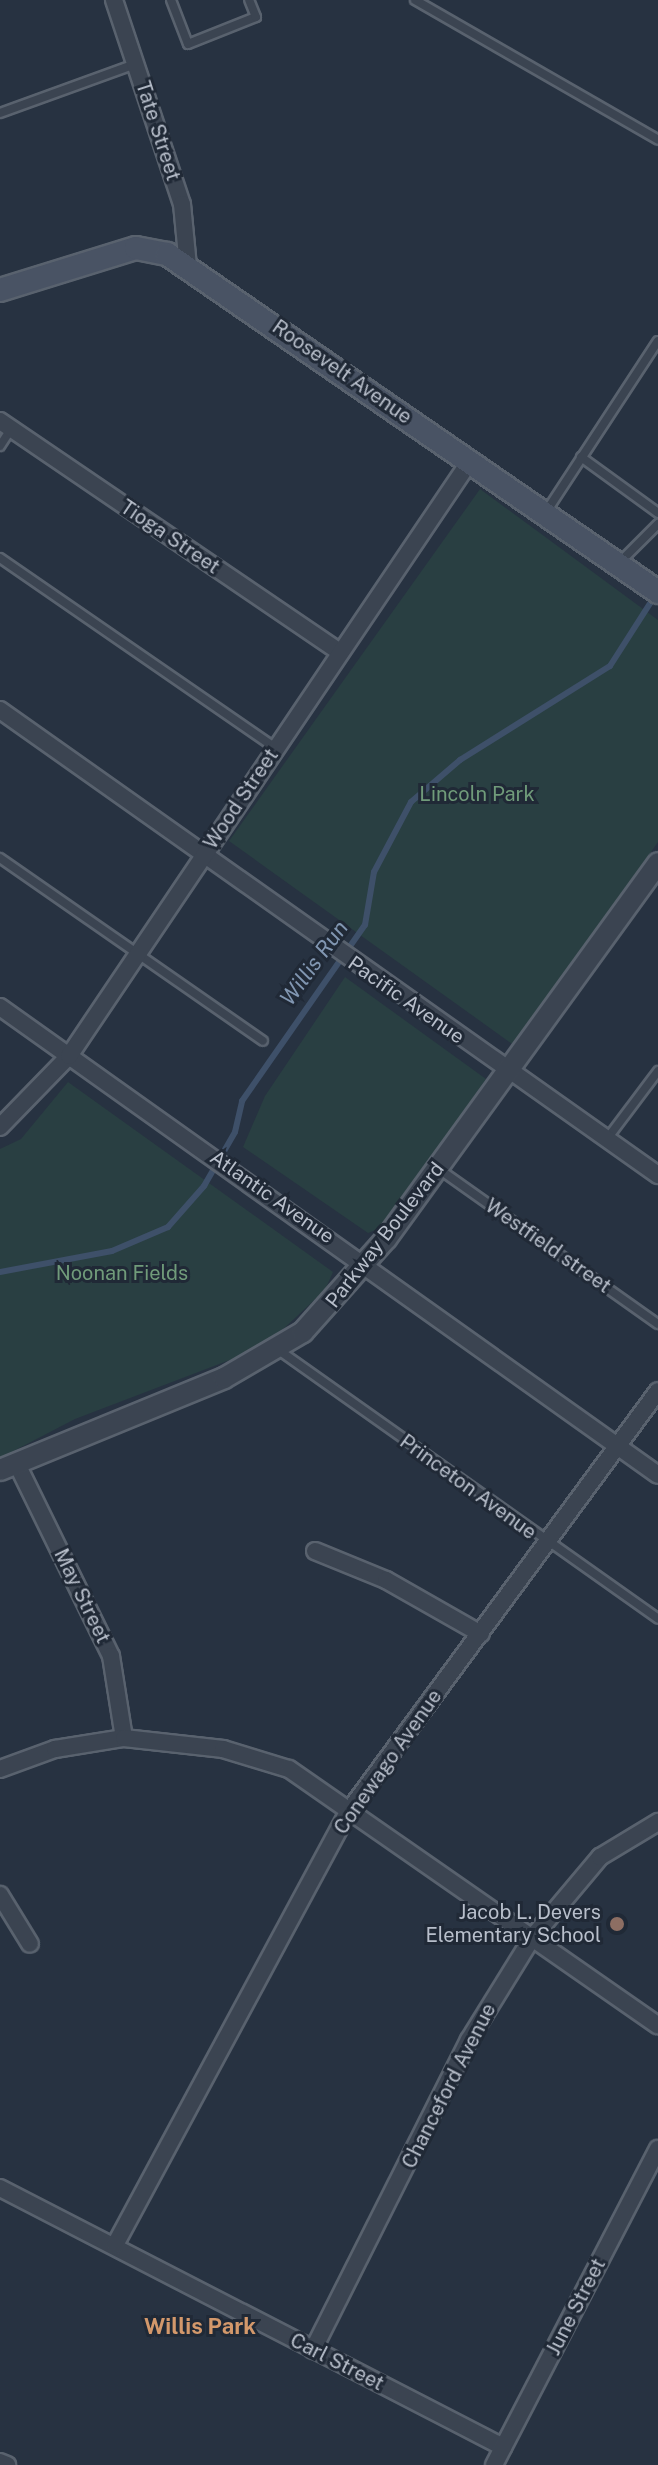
<!DOCTYPE html>
<html>
<head>
<meta charset="utf-8">
<style>
	body { margin:0 }
	#map { position:relative; width:658px; height:2465px; overflow:hidden; background:#273241; font-family:"Public Sans",sans-serif }
	div>[style] { position:absolute }
	.green>* { inset:0; background:#293f42 }
	.stream>* { height:6px; margin:-3px; padding:0 3px; transform-origin:3px; border-radius:3px; background:#3e5069 }
	.roads { filter:drop-shadow(2px 0 #59626e) drop-shadow(-2px 0 #59626e) drop-shadow(0 2px #59626e) drop-shadow(0 -2px #59626e) }
	.service>* { height:8px; margin:-4px; padding:0 4px; transform-origin:4px; border-radius:4px; background:#3b4451 }
	.minor>* { height:16px; margin:-8px; padding:0 8px; transform-origin:8px; border-radius:8px; background:#3b4451 }
	.tertiary>* { height:20px; margin:-10px; padding:0 10px; transform-origin:10px; border-radius:10px; background:#3b4451 }
	.secondary>* { height:22px; margin:-11px; padding:0 11px; transform-origin:11px; border-radius:11px; background:#495364 }
	.dots>* { width:22px; height:22px; translate:-50% -50%; box-sizing:border-box; border:4px solid #202936; border-radius:50% }
	span { translate:-50% -50%; white-space:nowrap; text-align:center; line-height:1.15; -webkit-text-stroke:6px #202936; paint-order:stroke }
	.street-label { font-size:20px; color:#b8bfcb }
	.park-label { font-size:20px; color:#709b7a }
	.poi-label { font-size:20px; color:#b8bfcb }
	.right { translate:-100% -50%; text-align:right }
	.water-label { font-size:22px; color:#8196b1; font-style:italic }
	.neighbourhood-label { font-size:22px; color:#d3986b; font-weight:700 }
</style>
</head>
<body>
<div id="map">
	<div class="green">
		<div style="clip-path:polygon(480px 489px,658px 620px,658px 842px,515px 1046px,229px 841px)"></div>
		<div style="clip-path:polygon(345px 977px,486px 1079px,385px 1226px,368px 1233px,243px 1147px,265px 1096px)"></div>
		<div style="clip-path:polygon(68px 1082px,333px 1272px,325px 1290px,264px 1347px,75px 1419px,0 1458px,0 1149px,21px 1139px)"></div>
	</div>
	<div class="stream">
		<div style="left:0;top:1272px;width:114px;rotate:-10.6deg"></div>
		<div style="left:112px;top:1251px;width:61px;rotate:-23.2deg"></div>
		<div style="left:168px;top:1227px;width:55px;rotate:-48.7deg"></div>
		<div style="left:204px;top:1186px;width:62px;rotate:-60.1deg"></div>
		<div style="left:235px;top:1132px;width:32px;rotate:-77deg"></div>
		<div style="left:242px;top:1101px;width:215px;rotate:-55.1deg"></div>
		<div style="left:365px;top:925px;width:54px;rotate:-80.4deg"></div>
		<div style="left:374px;top:872px;width:79px;rotate:-62.1deg"></div>
		<div style="left:411px;top:802px;width:65px;rotate:-40.6deg"></div>
		<div style="left:460px;top:760px;width:177px;rotate:-32.1deg"></div>
		<div style="left:610px;top:666px;width:85px;rotate:-57.4deg"></div>
	</div>
	<div class="roads">
		<div class="service">
			<div style="left:171px;top:0;width:47px;rotate:68.9deg"></div>
			<div style="left:188px;top:44px;width:73px;rotate:-21.7deg"></div>
			<div style="left:256px;top:17px;width:18px;rotate:-112deg"></div>
			<div style="left:415px;top:0;width:280px;rotate:29.9deg"></div>
			<div style="left:0;top:113px;width:144px;rotate:-19.9deg"></div>
			<div style="left:0;top:446px;width:20px;rotate:-57deg"></div>
			<div style="left:581px;top:457px;width:95px;rotate:36deg"></div>
			<div style="left:546px;top:512px;width:204px;rotate:-56.8deg"></div>
			<div style="left:0;top:558px;width:334px;rotate:34.6deg"></div>
			<div style="left:619px;top:563px;width:55px;rotate:-45deg"></div>
			<div style="left:0;top:858px;width:320px;rotate:34.8deg"></div>
			<div style="left:607px;top:1139px;width:85px;rotate:-53.1deg"></div>
			<div style="left:439px;top:1169px;width:268px;rotate:35.3deg"></div>
			<div style="left:280px;top:1351px;width:463px;rotate:35.3deg"></div>
		</div>
		<div class="minor">
			<div style="left:114px;top:0;width:215px;rotate:71.6deg"></div>
			<div style="left:182px;top:204px;width:62px;rotate:84.5deg"></div>
			<div style="left:0;top:421px;width:411px;rotate:34.2deg"></div>
			<div style="left:0;top:710px;width:806px;rotate:35.25deg"></div>
			<div style="left:0;top:1007px;width:807px;rotate:35.42deg"></div>
			<div style="left:0;top:1127px;width:99px;rotate:-45.8deg"></div>
			<div style="left:69px;top:1056px;width:718px;rotate:-56.02deg"></div>
			<div style="left:16px;top:1462px;width:216px;rotate:63.9deg"></div>
			<div style="left:111px;top:1656px;width:83px;rotate:81deg"></div>
			<div style="left:315px;top:1551px;width:77px;rotate:22.2deg"></div>
			<div style="left:386px;top:1580px;width:109px;rotate:29.6deg"></div>
			<div style="left:0;top:1769px;width:59px;rotate:-20deg"></div>
			<div style="left:55px;top:1749px;width:70px;rotate:-9.1deg"></div>
			<div style="left:124px;top:1738px;width:100px;rotate:6.3deg"></div>
			<div style="left:223px;top:1749px;width:69px;rotate:16.9deg"></div>
			<div style="left:289px;top:1769px;width:449px;rotate:34.8deg"></div>
			<div style="left:0;top:1895px;width:57px;rotate:58.5deg"></div>
			<div style="left:0;top:2188px;width:566px;rotate:27.24deg"></div>
			<div style="left:115px;top:2245px;width:493px;rotate:-61.7deg"></div>
			<div style="left:349px;top:1811px;width:521px;rotate:-53.66deg"></div>
			<div style="left:313px;top:2350px;width:347px;rotate:-63.3deg"></div>
			<div style="left:469px;top:2040px;width:120px;rotate:-58.3deg"></div>
			<div style="left:532px;top:1938px;width:106px;rotate:-50deg"></div>
			<div style="left:600px;top:1857px;width:68px;rotate:-31.1deg"></div>
			<div style="left:0;top:2462px;width:8px;rotate:23deg"></div>
			<div style="left:494px;top:2465px;width:356px;rotate:-62.6deg"></div>
		</div>
		<div class="tertiary">
			<div style="left:0;top:1470px;width:242px;rotate:-22.3deg"></div>
			<div style="left:224px;top:1378px;width:91px;rotate:-30.2deg"></div>
			<div style="left:303px;top:1332px;width:125px;rotate:-48.3deg"></div>
			<div style="left:386px;top:1239px;width:464px;rotate:-54.1deg"></div>
		</div>
		<div class="secondary">
			<div style="left:0;top:290px;width:142px;rotate:-17.2deg"></div>
			<div style="left:136px;top:248px;width:32px;rotate:11deg"></div>
			<div style="left:167px;top:254px;width:596px;rotate:34.54deg"></div>
		</div>
	</div>
	<div class="dots">
		<div style="left:617px;top:1924px;background:#8d6e63"></div>
	</div>
	<div class="street-label">
		<span style="left:158px;top:131px;rotate:72deg">Tate Street</span>
		<span style="left:342px;top:372px;rotate:35deg">Roosevelt Avenue</span>
		<span style="left:170px;top:537px;rotate:34deg">Tioga Street</span>
		<span style="left:241px;top:799px;rotate:-56deg">Wood Street</span>
		<span style="left:406px;top:1000px;rotate:35deg">Pacific Avenue</span>
		<span style="left:272px;top:1197px;rotate:35deg">Atlantic Avenue</span>
		<span style="left:385px;top:1235px;rotate:-52deg">Parkway Boulevard</span>
		<span style="left:548px;top:1246px;rotate:35deg">Westfield street</span>
		<span style="left:468px;top:1487px;rotate:36deg">Princeton Avenue</span>
		<span style="left:82px;top:1596px;rotate:64deg">May Street</span>
		<span style="left:388px;top:1762px;rotate:-55deg">Conewago Avenue</span>
		<span style="left:449px;top:2086px;rotate:-63deg">Chanceford Avenue</span>
		<span style="left:576px;top:2307px;rotate:-63deg">June Street</span>
		<span style="left:337px;top:2362px;rotate:27deg">Carl Street</span>
	</div>
	<div class="park-label">
		<span style="left:477px;top:794px">Lincoln Park</span>
		<span style="left:122px;top:1273px">Noonan Fields</span>
	</div>
	<div class="poi-label">
		<span class="right" style="left:601px;top:1924px">Jacob L. Devers<br>Elementary School</span>
	</div>
	<div class="water-label">
		<span style="left:314px;top:963px;rotate:-54deg">Willis Run</span>
	</div>
	<div class="neighbourhood-label">
		<span style="left:200px;top:2327px">Willis Park</span>
	</div>
</div>
</body>
</html>
